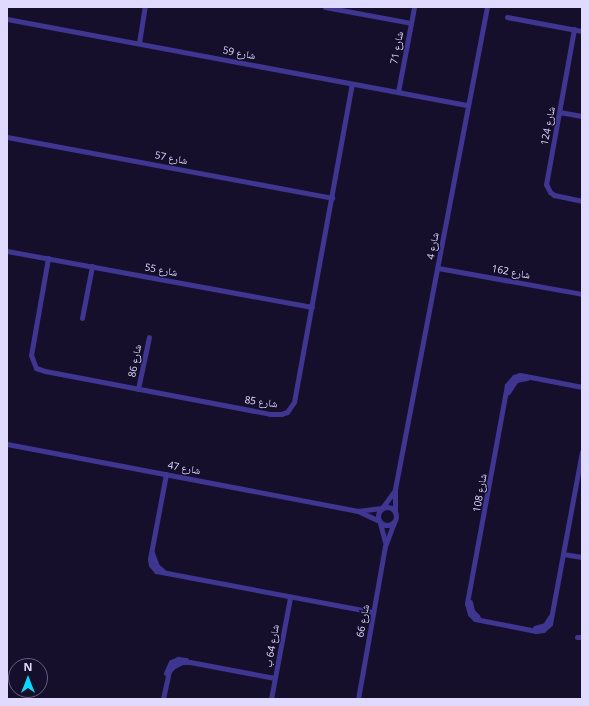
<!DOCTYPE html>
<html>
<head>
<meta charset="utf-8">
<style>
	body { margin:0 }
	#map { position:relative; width:589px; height:706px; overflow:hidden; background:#150f2c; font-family:"Open Sans","Noto Naskh Arabic",sans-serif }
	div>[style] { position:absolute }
	.minor>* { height:5px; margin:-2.5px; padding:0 2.5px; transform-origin:2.5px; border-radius:2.5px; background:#3e3690 }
	.minor>.ring { margin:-2.5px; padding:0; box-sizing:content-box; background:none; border:5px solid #3e3690; border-radius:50% }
	span { translate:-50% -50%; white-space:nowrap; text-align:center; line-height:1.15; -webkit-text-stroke:3px #150f2c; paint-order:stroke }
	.street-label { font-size:10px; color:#e0daff }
	.frame { position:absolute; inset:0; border:8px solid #e0daff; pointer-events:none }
	.north { position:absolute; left:8px; top:658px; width:40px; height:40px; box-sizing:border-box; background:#150f2c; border:1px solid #666080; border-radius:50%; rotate:0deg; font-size:11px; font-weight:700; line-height:16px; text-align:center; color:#e0daff }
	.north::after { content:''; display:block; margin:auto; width:14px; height:18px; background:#06d9ff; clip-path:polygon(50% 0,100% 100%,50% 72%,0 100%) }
</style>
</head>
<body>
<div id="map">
	<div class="minor">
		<div style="left:325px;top:7px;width:87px;rotate:10.5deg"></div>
		<div style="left:507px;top:17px;width:76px;rotate:10.6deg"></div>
		<div style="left:7px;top:19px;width:469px;rotate:10.6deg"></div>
		<div style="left:574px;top:29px;width:158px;rotate:100.2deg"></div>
		<div style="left:546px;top:184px;width:9px;rotate:63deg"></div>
		<div style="left:550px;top:192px;width:5px;rotate:37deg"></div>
		<div style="left:554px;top:195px;width:29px;rotate:12deg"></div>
		<div style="left:139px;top:43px;width:36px;rotate:-81deg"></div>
		<div style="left:398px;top:92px;width:86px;rotate:-79.3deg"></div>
		<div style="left:559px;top:112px;width:23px;rotate:10deg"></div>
		<div style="left:7px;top:137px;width:331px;rotate:10.6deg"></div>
		<div style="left:7px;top:251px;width:310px;rotate:10.4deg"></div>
		<div style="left:48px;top:258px;width:98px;rotate:99.9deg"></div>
		<div style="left:31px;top:355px;width:14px;rotate:69deg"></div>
		<div style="left:36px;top:368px;width:9px;rotate:18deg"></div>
		<div style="left:45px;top:371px;width:229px;rotate:10.8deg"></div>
		<div style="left:270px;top:414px;width:11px"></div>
		<div style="left:281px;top:414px;width:6px;rotate:-18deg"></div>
		<div style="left:287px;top:412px;width:12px;rotate:-55deg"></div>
		<div style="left:294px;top:402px;width:323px;rotate:-79.7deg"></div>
		<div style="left:438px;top:268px;width:146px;rotate:10.2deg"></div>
		<div style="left:82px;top:318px;width:53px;rotate:-79.1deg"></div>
		<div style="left:582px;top:387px;width:63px;rotate:-169deg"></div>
		<div style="left:520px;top:375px;width:6px;rotate:162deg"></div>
		<div style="left:514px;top:377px;width:11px;rotate:131deg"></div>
		<div style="left:507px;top:385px;width:222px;rotate:100.4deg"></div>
		<div style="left:467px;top:603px;width:11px;rotate:75deg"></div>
		<div style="left:470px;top:614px;width:7px;rotate:45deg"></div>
		<div style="left:475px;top:619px;width:62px;rotate:11.1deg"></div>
		<div style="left:536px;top:631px;width:7px;rotate:-8deg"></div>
		<div style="left:543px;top:630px;width:9px;rotate:-41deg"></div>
		<div style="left:550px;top:624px;width:175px;rotate:-79.5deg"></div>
		<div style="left:138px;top:389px;width:53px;rotate:-78.1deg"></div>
		<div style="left:508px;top:392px;width:14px;rotate:-56deg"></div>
		<div style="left:516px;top:380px;width:11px;rotate:-10deg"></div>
		<div style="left:7px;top:444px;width:356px;rotate:10.8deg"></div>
		<div style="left:357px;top:511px;width:25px;rotate:-7deg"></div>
		<div style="left:166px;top:474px;width:86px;rotate:100.7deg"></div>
		<div style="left:150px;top:559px;width:6px;rotate:81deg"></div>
		<div style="left:151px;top:565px;width:8px;rotate:50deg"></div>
		<div style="left:156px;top:571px;width:221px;rotate:10.7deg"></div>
		<div class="ring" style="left:378px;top:507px;width:13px;height:13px"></div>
		<div style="left:382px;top:508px;width:22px;rotate:-54deg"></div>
		<div style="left:360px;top:512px;width:21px;rotate:25deg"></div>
		<div style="left:395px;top:512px;width:23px;rotate:-90deg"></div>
		<div style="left:395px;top:489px;width:491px;rotate:-79.2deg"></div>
		<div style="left:380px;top:523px;width:20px;rotate:75deg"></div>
		<div style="left:152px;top:553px;width:14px;rotate:69deg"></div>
		<div style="left:157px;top:566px;width:8px;rotate:40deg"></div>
		<div style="left:563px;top:554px;width:19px;rotate:9deg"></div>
		<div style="left:470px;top:602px;width:9px;rotate:77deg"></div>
		<div style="left:472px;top:611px;width:8px;rotate:45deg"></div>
		<div style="left:535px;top:628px;width:10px;rotate:-17deg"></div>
		<div style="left:545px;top:625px;width:9px;rotate:-58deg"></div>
		<div style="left:577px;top:637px;width:5px"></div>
		<div style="left:166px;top:673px;width:12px;rotate:-66deg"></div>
		<div style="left:171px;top:662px;width:8px;rotate:-23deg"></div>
		<div style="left:178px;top:659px;width:8px;rotate:7deg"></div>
		<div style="left:163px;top:699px;width:29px;rotate:-78deg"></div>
		<div style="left:169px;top:671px;width:7px;rotate:-45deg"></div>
		<div style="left:174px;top:666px;width:9px;rotate:-27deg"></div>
		<div style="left:182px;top:662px;width:8px"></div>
		<div style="left:190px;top:662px;width:86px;rotate:10.7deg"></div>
		<div style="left:271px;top:699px;width:104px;rotate:-79.4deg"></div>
		<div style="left:358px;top:699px;width:155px;rotate:-80deg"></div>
		<div style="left:385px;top:546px;width:26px;rotate:-69deg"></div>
	</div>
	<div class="street-label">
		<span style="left:397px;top:48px;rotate:-79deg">شارع 71</span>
		<span style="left:239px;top:53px;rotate:11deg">شارع 59</span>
		<span style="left:548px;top:126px;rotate:-79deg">شارع 124</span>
		<span style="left:171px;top:158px;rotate:11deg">شارع 57</span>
		<span style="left:433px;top:246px;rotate:-79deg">شارع 4</span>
		<span style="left:161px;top:270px;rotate:10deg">شارع 55</span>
		<span style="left:511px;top:272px;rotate:10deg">شارع 162</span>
		<span style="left:135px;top:361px;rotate:-79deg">شارع 86</span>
		<span style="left:261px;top:402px;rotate:8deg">شارع 85</span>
		<span style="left:184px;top:468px;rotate:11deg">شارع 47</span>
		<span style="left:480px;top:493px;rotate:-80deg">شارع 108</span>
		<span style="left:363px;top:621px;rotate:-80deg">شارع 66</span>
		<span style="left:272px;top:646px;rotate:-80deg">شارع 64 ب</span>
	</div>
	<div class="frame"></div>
	<div class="north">N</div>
</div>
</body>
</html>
